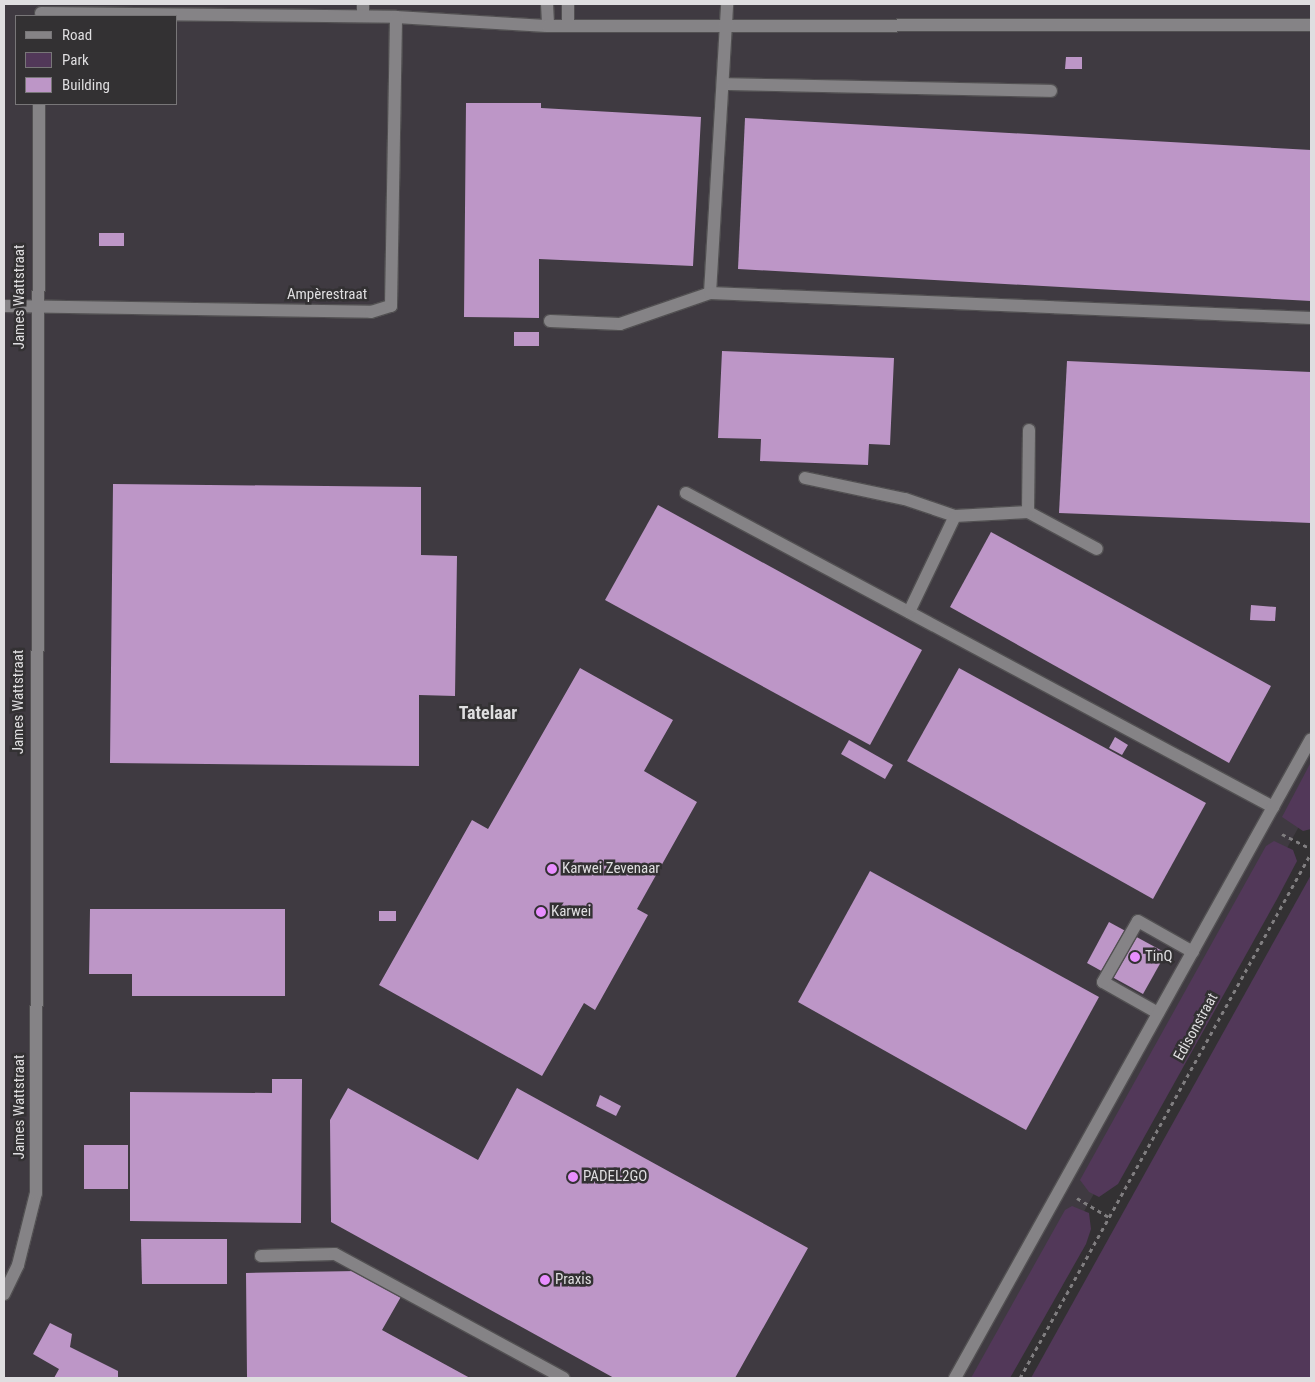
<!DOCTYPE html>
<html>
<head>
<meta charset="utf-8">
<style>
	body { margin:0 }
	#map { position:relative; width:1315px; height:1382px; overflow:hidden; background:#333133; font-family:"Roboto Condensed",sans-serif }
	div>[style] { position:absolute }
	.built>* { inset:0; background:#3f3a41 }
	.green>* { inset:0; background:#523859 }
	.building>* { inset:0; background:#bd96c7 }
	.path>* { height:3px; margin-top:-1.5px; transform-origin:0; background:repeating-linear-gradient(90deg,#807e80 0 4px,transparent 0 8px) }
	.roads { filter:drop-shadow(1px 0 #525052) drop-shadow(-1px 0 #525052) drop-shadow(0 1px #525052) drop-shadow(0 -1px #525052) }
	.minor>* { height:12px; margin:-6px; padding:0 6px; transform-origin:6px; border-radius:6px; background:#858386 }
	.dots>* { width:14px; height:14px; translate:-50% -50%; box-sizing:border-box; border:2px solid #333133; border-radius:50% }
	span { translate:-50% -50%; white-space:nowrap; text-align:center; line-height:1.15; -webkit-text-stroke:5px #333133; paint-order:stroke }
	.street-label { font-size:15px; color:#dfdee0 }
	.poi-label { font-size:15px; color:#dfdee0 }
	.left { translate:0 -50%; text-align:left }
	.quarter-label { font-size:18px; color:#dfdee0; font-weight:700 }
	.frame { position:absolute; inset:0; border:5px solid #dfdee0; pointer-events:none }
	.legend { position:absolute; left:15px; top:15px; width:162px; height:90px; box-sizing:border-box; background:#333133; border:1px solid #787678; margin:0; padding:6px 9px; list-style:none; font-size:15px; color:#dfdee0 }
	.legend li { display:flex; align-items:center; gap:10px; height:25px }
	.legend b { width:25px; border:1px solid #787678 }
</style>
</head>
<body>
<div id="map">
	<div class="built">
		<div style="clip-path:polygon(evenodd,4px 4px,1311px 4px,1311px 805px,991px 1378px,4px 1378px,4px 4px,16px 16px,176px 16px,176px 104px,16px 104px,16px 16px)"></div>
	</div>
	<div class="green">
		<div style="clip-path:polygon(1311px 762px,1311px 829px,1303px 831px,1282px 817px)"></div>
		<div style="clip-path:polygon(1274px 841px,1293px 850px,1297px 861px,1277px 899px,1118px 1184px,1099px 1197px,1089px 1192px,1080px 1180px,1266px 846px)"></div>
		<div style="clip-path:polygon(1311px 875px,1311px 1378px,1031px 1378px,1277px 936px)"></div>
		<div style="clip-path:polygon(1072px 1206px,1089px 1213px,1091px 1229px,1086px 1244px,1010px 1378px,971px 1378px,1065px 1210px)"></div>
	</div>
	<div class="building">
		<div style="clip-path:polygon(1066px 57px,1082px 57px,1082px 69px,1065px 69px)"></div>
		<div style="clip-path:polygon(466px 103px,541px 103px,541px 108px,701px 117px,693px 266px,539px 259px,539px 318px,464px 317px)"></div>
		<div style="clip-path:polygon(745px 118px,1311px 150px,1311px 301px,738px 269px)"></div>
		<div style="clip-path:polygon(99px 233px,124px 233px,124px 246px,99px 246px)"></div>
		<div style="clip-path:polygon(514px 332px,539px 332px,539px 346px,514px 346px)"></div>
		<div style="clip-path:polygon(722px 351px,894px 358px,890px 445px,869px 444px,868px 465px,760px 461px,761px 439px,718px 438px)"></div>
		<div style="clip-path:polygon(1067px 361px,1311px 372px,1311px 523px,1059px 513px)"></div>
		<div style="clip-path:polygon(113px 484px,421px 487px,421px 555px,457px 556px,455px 696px,419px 695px,419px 766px,110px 763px)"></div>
		<div style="clip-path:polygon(658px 505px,922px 650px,870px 745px,605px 600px)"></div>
		<div style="clip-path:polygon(991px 532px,1271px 686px,1229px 763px,950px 607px)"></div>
		<div style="clip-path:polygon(1251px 605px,1276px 607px,1275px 621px,1250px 620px)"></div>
		<div style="clip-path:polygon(580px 668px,673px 720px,644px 771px,697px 802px,637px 909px,648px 915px,595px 1010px,584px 1003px,542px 1076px,379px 985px,472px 820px,488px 829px)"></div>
		<div style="clip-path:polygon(959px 668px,1206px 803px,1153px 899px,907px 761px)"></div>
		<div style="clip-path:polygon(1115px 737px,1128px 745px,1122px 755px,1109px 748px)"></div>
		<div style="clip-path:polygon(849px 740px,893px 765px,885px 779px,841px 754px)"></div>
		<div style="clip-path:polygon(870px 871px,1099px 997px,1026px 1130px,798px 1002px)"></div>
		<div style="clip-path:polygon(90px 909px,285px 909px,285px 996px,132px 996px,132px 974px,89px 974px)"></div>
		<div style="clip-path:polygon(379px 911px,396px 911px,396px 921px,379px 921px)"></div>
		<div style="clip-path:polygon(1109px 922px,1166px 953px,1143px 994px,1087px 963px)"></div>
		<div style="clip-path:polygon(272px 1079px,302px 1079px,301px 1223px,130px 1221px,130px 1092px,272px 1093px)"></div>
		<div style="clip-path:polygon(348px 1088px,478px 1160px,517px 1088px,808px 1248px,735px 1378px,614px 1378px,331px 1222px,330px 1120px)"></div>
		<div style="clip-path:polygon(600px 1095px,621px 1106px,616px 1116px,596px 1106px)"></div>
		<div style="clip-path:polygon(84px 1145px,128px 1145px,128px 1189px,84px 1189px)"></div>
		<div style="clip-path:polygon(141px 1239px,227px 1239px,227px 1284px,142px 1284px)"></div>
		<div style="clip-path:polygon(357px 1271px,402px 1295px,382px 1330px,470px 1378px,247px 1378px,246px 1273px)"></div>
		<div style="clip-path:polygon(50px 1323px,72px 1334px,70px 1347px,118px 1371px,118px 1378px,54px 1378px,59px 1369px,33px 1354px)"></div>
	</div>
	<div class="path">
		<div style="left:1282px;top:834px;width:33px;rotate:27deg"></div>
		<div style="left:1077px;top:1198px;width:37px;rotate:31deg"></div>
		<div style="left:1020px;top:1378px;width:600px;rotate:-61deg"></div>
	</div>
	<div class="roads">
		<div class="minor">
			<div style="left:363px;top:4px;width:12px;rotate:90deg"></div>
			<div style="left:547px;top:4px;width:22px;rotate:87deg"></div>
			<div style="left:41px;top:13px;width:355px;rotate:0.6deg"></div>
			<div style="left:396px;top:17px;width:152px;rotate:3.4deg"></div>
			<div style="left:548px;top:26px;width:763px;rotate:-0.08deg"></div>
			<div style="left:568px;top:26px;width:22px;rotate:-90deg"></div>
			<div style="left:723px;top:84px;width:328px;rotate:1.2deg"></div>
			<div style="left:710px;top:293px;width:289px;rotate:-86.6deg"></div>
			<div style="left:4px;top:306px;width:367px;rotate:0.9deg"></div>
			<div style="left:371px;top:312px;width:21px;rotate:-17deg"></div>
			<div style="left:391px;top:306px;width:289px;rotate:-89deg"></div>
			<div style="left:550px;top:321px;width:70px;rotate:2.5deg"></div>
			<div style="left:620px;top:324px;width:95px;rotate:-19deg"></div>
			<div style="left:710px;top:293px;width:602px;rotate:2.38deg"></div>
			<div style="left:805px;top:478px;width:102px;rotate:11.9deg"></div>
			<div style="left:905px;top:499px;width:53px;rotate:18.8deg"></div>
			<div style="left:686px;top:493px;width:666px;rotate:28.14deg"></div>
			<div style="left:1028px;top:512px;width:78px;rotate:28.2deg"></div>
			<div style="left:909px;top:612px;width:106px;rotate:-64.4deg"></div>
			<div style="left:955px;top:516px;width:73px;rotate:-3.1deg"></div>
			<div style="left:1028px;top:512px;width:82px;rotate:-89.3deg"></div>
			<div style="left:1158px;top:1013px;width:63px;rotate:-150.6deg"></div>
			<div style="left:1103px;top:982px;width:70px;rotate:-60.2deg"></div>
			<div style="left:1138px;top:921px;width:63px;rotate:29.4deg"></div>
			<div style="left:261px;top:1256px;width:74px;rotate:-1.5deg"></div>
			<div style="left:335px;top:1254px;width:260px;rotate:28.5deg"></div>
			<div style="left:4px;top:1294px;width:32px;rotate:-64deg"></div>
			<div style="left:18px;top:1265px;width:74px;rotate:-76deg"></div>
			<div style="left:36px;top:1193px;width:1089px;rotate:-89.84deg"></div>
			<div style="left:955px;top:1378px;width:731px;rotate:-60.88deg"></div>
		</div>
	</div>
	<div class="dots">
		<div style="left:552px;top:869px;background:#e88eff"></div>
		<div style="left:541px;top:912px;background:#e88eff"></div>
		<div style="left:1135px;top:957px;background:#e88eff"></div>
		<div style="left:573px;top:1177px;background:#e88eff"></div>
		<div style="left:545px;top:1280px;background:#e88eff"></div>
	</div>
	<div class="street-label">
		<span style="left:327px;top:295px">Ampèrestraat</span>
		<span style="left:20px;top:297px;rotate:-90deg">James Wattstraat</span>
		<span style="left:19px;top:702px;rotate:-90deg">James Wattstraat</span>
		<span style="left:1196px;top:1027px;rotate:-61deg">Edisonstraat</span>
		<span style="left:20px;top:1107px;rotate:-90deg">James Wattstraat</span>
	</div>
	<div class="poi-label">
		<span class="left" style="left:562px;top:869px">Karwei Zevenaar</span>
		<span class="left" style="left:551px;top:912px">Karwei</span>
		<span class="left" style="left:1145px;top:957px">TinQ</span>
		<span class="left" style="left:583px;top:1177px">PADEL2GO</span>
		<span class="left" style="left:555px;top:1280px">Praxis</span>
	</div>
	<div class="quarter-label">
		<span style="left:488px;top:713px">Tatelaar</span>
	</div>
	<div class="frame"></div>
	<ul class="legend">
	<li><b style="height:6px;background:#858386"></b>Road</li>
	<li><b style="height:14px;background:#523859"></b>Park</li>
	<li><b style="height:14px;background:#bd96c7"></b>Building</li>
	</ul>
</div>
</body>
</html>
